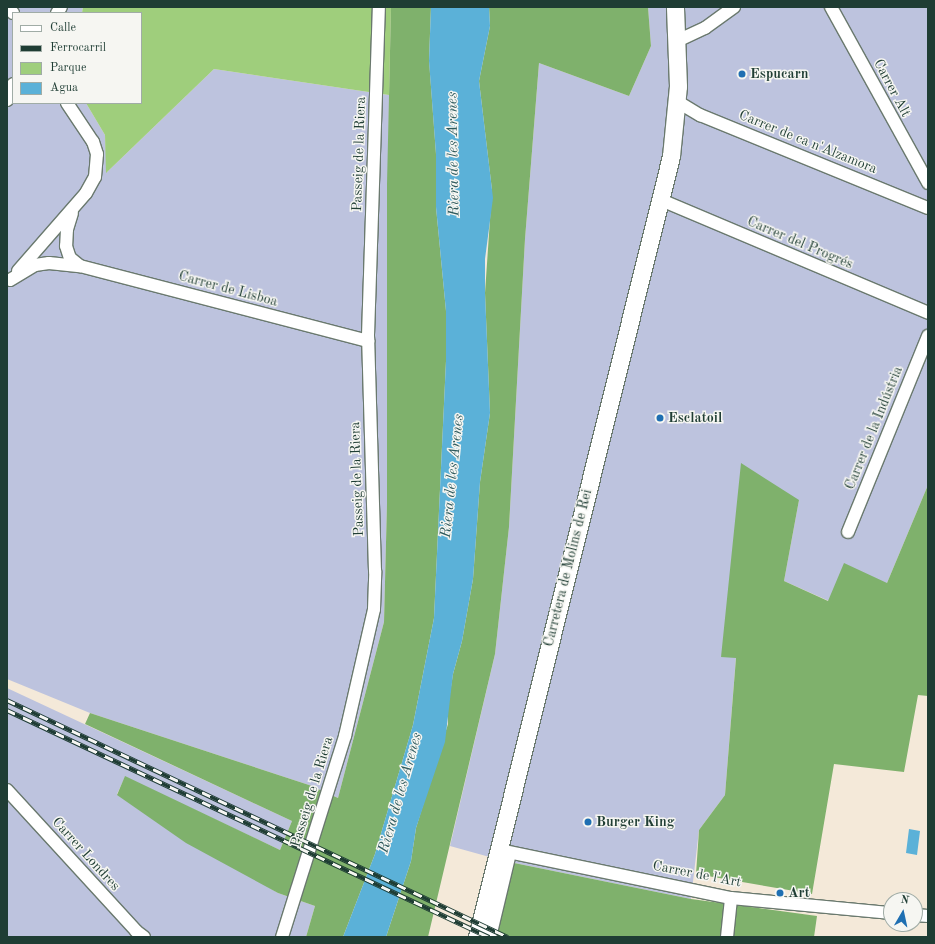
<!DOCTYPE html>
<html>
<head>
<meta charset="utf-8">
<style>
	body { margin:0 }
	#map { position:relative; width:935px; height:944px; overflow:hidden; background:#f4e9d9; font-family:"Old Standard TT",serif }
	div>[style] { position:absolute }
	.industrial>* { inset:0; background:#bdc3de }
	.green>* { inset:0; background:#9fce7c }
	.forest>* { inset:0; background:#7fb16c }
	.water>* { inset:0; background:#5bb1d8 }
	.roads { filter:drop-shadow(1px 0 #6a796e) drop-shadow(-1px 0 #6a796e) drop-shadow(0 1px #6a796e) drop-shadow(0 -1px #6a796e) }
	.minor>* { height:12px; margin:-6px; padding:0 6px; transform-origin:6px; border-radius:6px; background:#fff }
	.secondary>* { height:17px; margin:-8.5px; padding:0 8.5px; transform-origin:8.5px; border-radius:8.5px; background:#fff }
	.rail>* { height:4.5px; margin-top:-2.25px; transform-origin:0; background:repeating-linear-gradient(90deg,#f6f6f2 0 9px,#1f3d34 0 18px); box-sizing:border-box; border-block:1px solid #1f3d34 }
	.dots>* { width:11px; height:11px; translate:-50% -50%; box-sizing:border-box; border:2px solid #f6f6f2; border-radius:50% }
	span { translate:-50% -50%; white-space:nowrap; text-align:center; line-height:1.15; -webkit-text-stroke:3px #f6f6f2; paint-order:stroke }
	.poi-label { font-size:14px; color:#1f3d34; font-weight:700 }
	.left { translate:0 -50%; text-align:left }
	.street-label { font-size:14px; color:#1f3d34 }
	.water-label { font-size:15px; color:#2e5a5d; font-style:italic }
	.frame { position:absolute; inset:0; border:8px solid #1f3d34; pointer-events:none }
	.legend { position:absolute; left:12px; top:12px; width:130px; height:92px; box-sizing:border-box; background:#f6f6f2; border:1px solid #a0aca6; margin:0; padding:5px 7px; list-style:none; font-size:12px; color:#1f3d34 }
	.legend li { display:flex; align-items:center; gap:8px; height:20px }
	.legend b { width:20px; border:1px solid #a0aca6 }
	.north { position:absolute; left:883px; top:892px; width:40px; height:40px; box-sizing:border-box; background:#f6f6f2; border:1px solid #a0aca6; border-radius:50%; rotate:9deg; font-size:11px; font-weight:700; line-height:16px; text-align:center; color:#1f3d34 }
	.north::after { content:''; display:block; margin:auto; width:14px; height:18px; background:#1f6fb2; clip-path:polygon(50% 0,100% 100%,50% 72%,0 100%) }
</style>
</head>
<body>
<div id="map">
	<div class="industrial">
		<div style="clip-path:polygon(7px 7px,83px 7px,82px 13px,13px 13px,13px 103px,86px 103px,105px 135px,107px 172px,214px 69px,389px 95px,387px 503px,384px 622px,338px 798px,309px 785px,90px 713px,7px 679px)"></div>
		<div style="clip-path:polygon(648px 7px,928px 7px,928px 485px,887px 583px,829px 601px,784px 581px,799px 500px,721px 657px,736px 657px,725px 795px,699px 830px,691px 899px,504px 861px,450px 846px,495px 654px,509px 527px,525px 239px,539px 63px,629px 96px,651px 46px)"></div>
		<div style="clip-path:polygon(7px 688px,292px 821px,280px 850px,125px 777px,117px 794px,278px 893px,315px 906px,306px 937px,7px 937px)"></div>
	</div>
	<div class="green">
		<div style="clip-path:polygon(83px 7px,391px 7px,389px 95px,214px 69px,106px 173px,105px 135px,86px 103px,141px 103px,141px 13px,82px 13px)"></div>
	</div>
	<div class="forest">
		<div style="clip-path:polygon(391px 7px,431px 7px,429px 60px,436px 154px,436px 207px,446px 311px,446px 361px,434px 618px,413px 725px,375px 854px,343px 937px,306px 937px,315px 906px,278px 893px,186px 843px,117px 795px,125px 776px,280px 850px,292px 821px,85px 724px,90px 713px,309px 785px,338px 798px,384px 622px,387px 503px,387px 184px)"></div>
		<div style="clip-path:polygon(489px 7px,648px 7px,651px 46px,629px 96px,539px 63px,525px 239px,509px 527px,495px 654px,428px 937px,386px 937px,411px 861px,416px 828px,448px 724px,448px 706px,453px 674px,462px 641px,473px 579px,480px 482px,490px 413px,485px 293px,492px 190px,479px 81px,490px 26px)"></div>
		<div style="clip-path:polygon(741px 463px,799px 500px,784px 581px,828px 601px,844px 563px,887px 583px,928px 485px,928px 696px,918px 695px,904px 772px,834px 764px,812px 894px,696px 874px,699px 830px,725px 795px,736px 658px,721px 657px)"></div>
		<div style="clip-path:polygon(504px 861px,691px 899px,817px 916px,814px 937px,485px 937px)"></div>
	</div>
	<div class="water">
		<div style="clip-path:polygon(431px 7px,489px 7px,490px 26px,479px 81px,493px 198px,485px 259px,485px 293px,490px 413px,480px 482px,473px 579px,462px 641px,453px 674px,445px 742px,416px 828px,411px 861px,386px 937px,343px 937px,375px 854px,413px 725px,434px 618px,446px 361px,446px 311px,436px 207px,436px 154px,429px 61px)"></div>
		<div style="clip-path:polygon(909px 829px,920px 831px,917px 855px,906px 853px)"></div>
	</div>
	<div class="roads">
		<div class="minor">
			<div style="left:8px;top:7px;width:8px;rotate:50deg"></div>
			<div style="left:831px;top:7px;width:201px;rotate:61.1deg"></div>
			<div style="left:57px;top:13px;width:7px;rotate:-56deg"></div>
			<div style="left:677px;top:41px;width:31px;rotate:-25deg"></div>
			<div style="left:705px;top:28px;width:36px;rotate:-36deg"></div>
			<div style="left:7px;top:100px;width:17px;rotate:-69deg"></div>
			<div style="left:678px;top:102px;width:26px;rotate:31deg"></div>
			<div style="left:700px;top:115px;width:246px;rotate:22.2deg"></div>
			<div style="left:661px;top:200px;width:290px;rotate:22.9deg"></div>
			<div style="left:72px;top:213px;width:17px;rotate:107deg"></div>
			<div style="left:67px;top:229px;width:17px;rotate:93deg"></div>
			<div style="left:66px;top:246px;width:13px;rotate:72deg"></div>
			<div style="left:70px;top:258px;width:13px;rotate:39deg"></div>
			<div style="left:18px;top:271px;width:103px;rotate:-48.9deg"></div>
			<div style="left:86px;top:193px;width:18px;rotate:-61deg"></div>
			<div style="left:95px;top:177px;width:23px;rotate:-85deg"></div>
			<div style="left:97px;top:154px;width:13px;rotate:-108deg"></div>
			<div style="left:93px;top:142px;width:47px;rotate:-123.7deg"></div>
			<div style="left:10px;top:280px;width:29px;rotate:-31deg"></div>
			<div style="left:35px;top:265px;width:14px;rotate:-8deg"></div>
			<div style="left:49px;top:263px;width:31px;rotate:6deg"></div>
			<div style="left:80px;top:266px;width:298px;rotate:14.6deg"></div>
			<div style="left:848px;top:532px;width:212px;rotate:-67.8deg"></div>
			<div style="left:7px;top:790px;width:191px;rotate:47.5deg"></div>
			<div style="left:136px;top:931px;width:10px;rotate:37deg"></div>
			<div style="left:499px;top:850px;width:237px;rotate:11.7deg"></div>
			<div style="left:731px;top:898px;width:161px;rotate:5.4deg"></div>
			<div style="left:915px;top:915px;width:13px;rotate:4deg"></div>
			<div style="left:282px;top:937px;width:211px;rotate:-72.6deg"></div>
			<div style="left:345px;top:736px;width:130px;rotate:-77.1deg"></div>
			<div style="left:374px;top:609px;width:38px;rotate:-88deg"></div>
			<div style="left:375px;top:571px;width:236px;rotate:-91.7deg"></div>
			<div style="left:368px;top:335px;width:328px;rotate:-88.1deg"></div>
			<div style="left:490px;top:937px;width:86px;rotate:-76.6deg"></div>
			<div style="left:727px;top:937px;width:39px;rotate:-84deg"></div>
		</div>
		<div class="secondary">
			<div style="left:477px;top:937px;width:805px;rotate:-76.05deg"></div>
			<div style="left:671px;top:156px;width:70px;rotate:-84.3deg"></div>
			<div style="left:678px;top:86px;width:79px;rotate:-92.2deg"></div>
		</div>
	</div>
	<div class="rail">
		<div style="left:7px;top:700px;width:554px;rotate:25.32deg"></div>
		<div style="left:7px;top:710px;width:533px;rotate:25.22deg"></div>
	</div>
	<div class="dots">
		<div style="left:742px;top:74px;background:#1f6fb2"></div>
		<div style="left:660px;top:418px;background:#1f6fb2"></div>
		<div style="left:588px;top:822px;background:#1f6fb2"></div>
		<div style="left:780px;top:893px;background:#1f6fb2"></div>
	</div>
	<div class="poi-label">
		<span class="left" style="left:750px;top:74px">Espucarn</span>
		<span class="left" style="left:668px;top:418px">Esclatoil</span>
		<span class="left" style="left:596px;top:822px">Burger King</span>
		<span class="left" style="left:788px;top:893px">Art</span>
	</div>
	<div class="street-label">
		<span style="left:892px;top:88px;rotate:62deg">Carrer Alt</span>
		<span style="left:808px;top:142px;rotate:22deg">Carrer de ca n'Alzamora</span>
		<span style="left:359px;top:154px;rotate:-88deg">Passeig de la Riera</span>
		<span style="left:800px;top:243px;rotate:23deg">Carrer del Progrés</span>
		<span style="left:228px;top:289px;rotate:15deg">Carrer de Lisboa</span>
		<span style="left:874px;top:428px;rotate:-68deg">Carrer de la Indústria</span>
		<span style="left:357px;top:479px;rotate:-92deg">Passeig de la Riera</span>
		<span style="left:568px;top:568px;rotate:-76deg">Carretera de Molins de Rei</span>
		<span style="left:312px;top:792px;rotate:-73deg">Passeig de la Riera</span>
		<span style="left:86px;top:854px;rotate:48deg">Carrer Londres</span>
		<span style="left:697px;top:874px;rotate:11deg">Carrer de l'Art</span>
	</div>
	<div class="water-label">
		<span style="left:454px;top:154px;rotate:-91deg">Riera de les Arenes</span>
		<span style="left:453px;top:476px;rotate:-84deg">Riera de les Arenes</span>
		<span style="left:401px;top:793px;rotate:-74deg">Riera de les Arenes</span>
	</div>
	<div class="frame"></div>
	<ul class="legend">
	<li><b style="height:5px;background:#fff"></b>Calle</li>
	<li><b style="height:5px;background:#1f3d34"></b>Ferrocarril</li>
	<li><b style="height:11px;background:#9fce7c"></b>Parque</li>
	<li><b style="height:11px;background:#5bb1d8"></b>Agua</li>
	</ul>
	<div class="north">N</div>
</div>
</body>
</html>
